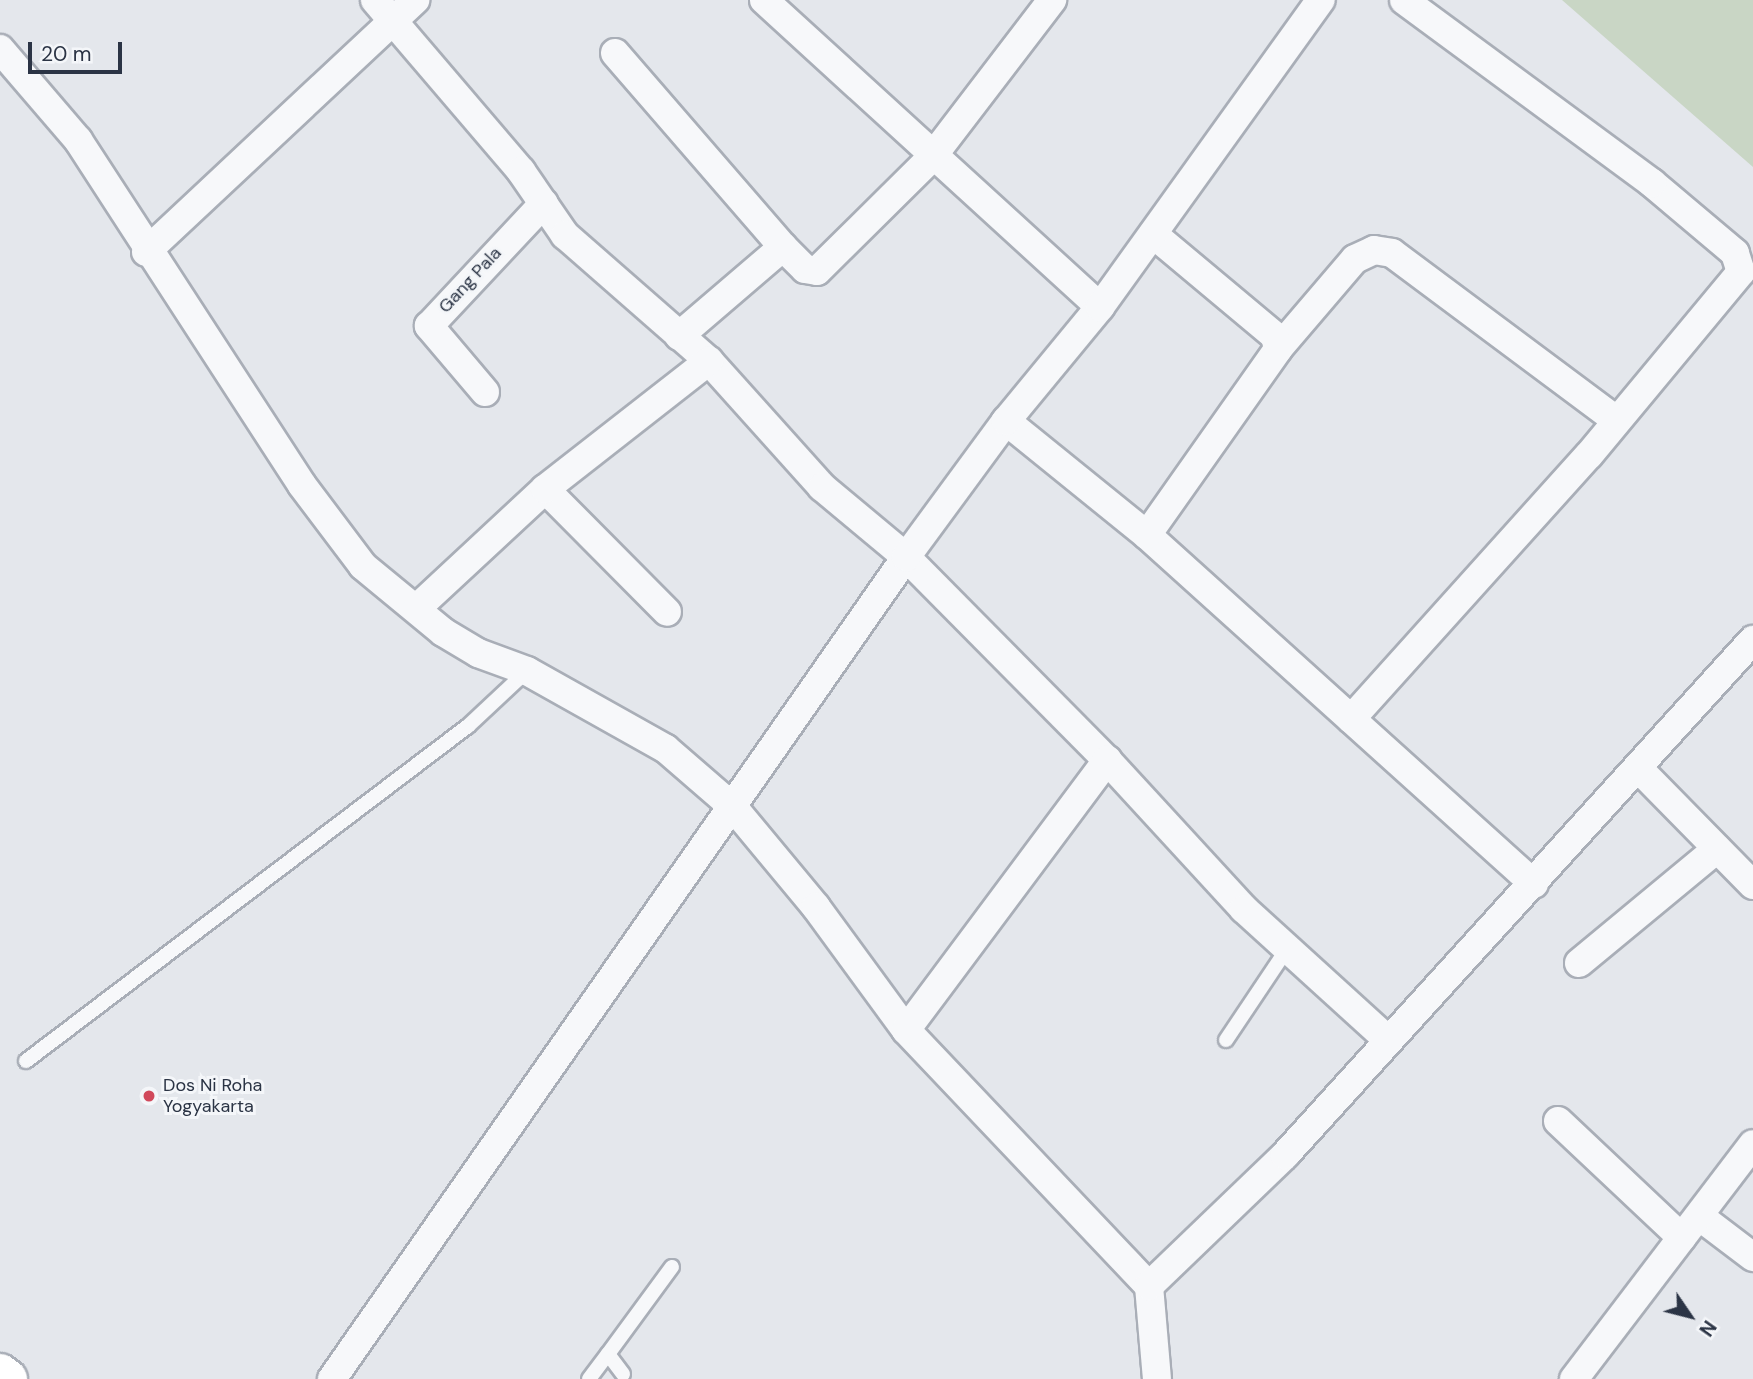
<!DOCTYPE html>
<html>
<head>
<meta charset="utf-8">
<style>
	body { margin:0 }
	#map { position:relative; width:1753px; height:1379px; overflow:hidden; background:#e4e7ec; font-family:"DM Sans",sans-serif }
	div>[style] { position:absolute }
	.green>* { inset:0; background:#c9d6c5 }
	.roads { filter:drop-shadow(2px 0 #a9aeb7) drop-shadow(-2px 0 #a9aeb7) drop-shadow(0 2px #a9aeb7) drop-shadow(0 -2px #a9aeb7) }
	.lane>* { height:14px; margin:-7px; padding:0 7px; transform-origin:7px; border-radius:7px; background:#f7f8fa }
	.street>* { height:28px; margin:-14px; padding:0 14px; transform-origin:14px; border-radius:14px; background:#f7f8fa }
	.primary>* { height:38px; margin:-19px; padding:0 19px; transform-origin:19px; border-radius:19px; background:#fff }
	.dots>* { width:19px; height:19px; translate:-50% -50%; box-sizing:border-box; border:4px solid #f4f6f9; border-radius:50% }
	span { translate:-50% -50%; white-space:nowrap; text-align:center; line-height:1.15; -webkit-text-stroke:6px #f4f6f9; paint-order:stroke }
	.street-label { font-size:18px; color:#2b3445 }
	.poi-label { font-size:18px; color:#2b3445 }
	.left { translate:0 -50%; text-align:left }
	.north { position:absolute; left:1655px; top:1281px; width:70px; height:70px; -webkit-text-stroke:5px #f4f6f9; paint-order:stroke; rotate:125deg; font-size:19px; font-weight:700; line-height:28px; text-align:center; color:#2b3445 }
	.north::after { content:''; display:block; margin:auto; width:24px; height:32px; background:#2b3445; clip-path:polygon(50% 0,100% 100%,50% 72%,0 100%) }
	.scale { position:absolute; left:28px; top:42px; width:94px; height:32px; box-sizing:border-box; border:4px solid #2b3445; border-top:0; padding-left:9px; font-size:21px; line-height:24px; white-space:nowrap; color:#2b3445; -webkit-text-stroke:5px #f4f6f9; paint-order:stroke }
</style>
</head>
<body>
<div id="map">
	<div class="green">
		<div style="clip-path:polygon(1562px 0,1753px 0,1753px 167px)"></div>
	</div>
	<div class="roads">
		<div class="lane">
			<div style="left:1226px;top:1040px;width:110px;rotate:-56.2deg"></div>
			<div style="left:26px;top:1061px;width:555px;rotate:-37.16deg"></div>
			<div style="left:468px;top:726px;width:81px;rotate:-43deg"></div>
			<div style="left:623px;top:1374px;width:25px;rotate:-127deg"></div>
			<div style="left:608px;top:1354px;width:108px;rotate:-53.7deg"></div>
			<div style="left:589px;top:1379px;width:31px;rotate:-53deg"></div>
		</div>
		<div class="street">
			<div style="left:375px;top:0;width:225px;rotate:49.5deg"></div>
			<div style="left:521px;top:171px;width:78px;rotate:55.5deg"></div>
			<div style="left:565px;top:235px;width:191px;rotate:41.2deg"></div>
			<div style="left:709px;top:361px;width:169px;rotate:48.1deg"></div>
			<div style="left:822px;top:487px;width:109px;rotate:39.8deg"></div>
			<div style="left:906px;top:557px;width:286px;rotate:45.3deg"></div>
			<div style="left:1107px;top:760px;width:202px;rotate:47.4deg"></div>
			<div style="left:1244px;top:909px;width:195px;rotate:42.3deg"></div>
			<div style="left:764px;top:0;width:455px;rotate:42.4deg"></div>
			<div style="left:0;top:49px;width:120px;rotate:49.4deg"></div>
			<div style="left:78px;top:140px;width:411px;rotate:57deg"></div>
			<div style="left:302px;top:485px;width:101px;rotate:53deg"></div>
			<div style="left:363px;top:566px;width:104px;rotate:39.5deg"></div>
			<div style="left:443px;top:632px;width:41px;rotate:31deg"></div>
			<div style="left:478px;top:653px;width:52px;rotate:20.2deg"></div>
			<div style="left:527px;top:671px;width:159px;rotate:29.3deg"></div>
			<div style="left:666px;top:749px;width:89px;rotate:40.9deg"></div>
			<div style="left:733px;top:807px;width:130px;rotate:50.3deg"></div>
			<div style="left:816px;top:907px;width:152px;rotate:53.8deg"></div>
			<div style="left:906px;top:1030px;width:353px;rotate:46.5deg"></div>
			<div style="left:1149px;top:1286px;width:93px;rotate:85.1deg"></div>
			<div style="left:615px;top:53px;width:257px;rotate:49.1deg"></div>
			<div style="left:783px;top:247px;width:31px;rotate:45deg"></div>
			<div style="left:805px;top:269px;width:12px;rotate:9deg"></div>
			<div style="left:817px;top:271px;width:162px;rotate:-44.7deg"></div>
			<div style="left:932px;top:157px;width:198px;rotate:-52.6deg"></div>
			<div style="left:146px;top:252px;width:369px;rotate:-43.1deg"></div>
			<div style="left:679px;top:336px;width:137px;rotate:-40.6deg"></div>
			<div style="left:1278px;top:349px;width:118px;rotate:-49.5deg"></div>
			<div style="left:1355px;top:259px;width:21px;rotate:-25deg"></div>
			<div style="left:1374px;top:250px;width:18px;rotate:9deg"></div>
			<div style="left:1392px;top:253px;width:279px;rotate:36.7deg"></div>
			<div style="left:485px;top:392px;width:87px;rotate:-130.3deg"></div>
			<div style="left:429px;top:326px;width:168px;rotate:-46.9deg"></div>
			<div style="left:1006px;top:421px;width:181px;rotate:39deg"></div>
			<div style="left:1147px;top:535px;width:521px;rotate:42.04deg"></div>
			<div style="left:545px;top:489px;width:173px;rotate:45.2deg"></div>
			<div style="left:1147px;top:535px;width:228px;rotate:-54.8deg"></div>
			<div style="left:1278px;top:349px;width:13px;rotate:-103deg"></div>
			<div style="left:1275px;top:336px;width:159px;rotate:-140.1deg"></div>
			<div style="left:417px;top:608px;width:175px;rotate:-42.9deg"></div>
			<div style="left:545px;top:489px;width:208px;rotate:-38deg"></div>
			<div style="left:1351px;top:719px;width:355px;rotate:-48deg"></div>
			<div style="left:1589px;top:455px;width:238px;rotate:-50.3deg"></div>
			<div style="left:1741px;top:272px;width:20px;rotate:-108deg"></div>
			<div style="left:1735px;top:253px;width:109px;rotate:-139.9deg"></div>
			<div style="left:1652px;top:183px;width:308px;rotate:-143.6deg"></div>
			<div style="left:1638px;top:768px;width:164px;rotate:45.5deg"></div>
			<div style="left:1579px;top:963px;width:179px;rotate:-39.6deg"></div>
			<div style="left:906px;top:1030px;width:337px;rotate:-53.3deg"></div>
			<div style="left:1558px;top:1121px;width:170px;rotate:43.3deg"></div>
			<div style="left:1699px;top:1216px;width:68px;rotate:37.2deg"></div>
			<div style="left:1149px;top:1286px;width:189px;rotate:-43.9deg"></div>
			<div style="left:1285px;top:1155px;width:696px;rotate:-47.74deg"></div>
			<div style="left:332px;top:1379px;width:1003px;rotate:-55.07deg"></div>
			<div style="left:906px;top:557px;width:169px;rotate:-53.7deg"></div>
			<div style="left:1006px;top:421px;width:148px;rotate:-50.5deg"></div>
			<div style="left:1100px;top:307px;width:378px;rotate:-54.3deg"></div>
			<div style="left:1574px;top:1379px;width:295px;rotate:-52.7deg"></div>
		</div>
		<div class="primary">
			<div style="left:0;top:1373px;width:10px;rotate:37deg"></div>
		</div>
	</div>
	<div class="dots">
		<div style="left:149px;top:1096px;background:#d1495b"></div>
	</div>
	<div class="street-label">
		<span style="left:470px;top:280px;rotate:-47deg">Gang Pala</span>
	</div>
	<div class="poi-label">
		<span class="left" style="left:163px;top:1096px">Dos Ni Roha<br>Yogyakarta</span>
	</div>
	<div class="north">N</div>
	<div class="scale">20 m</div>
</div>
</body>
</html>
